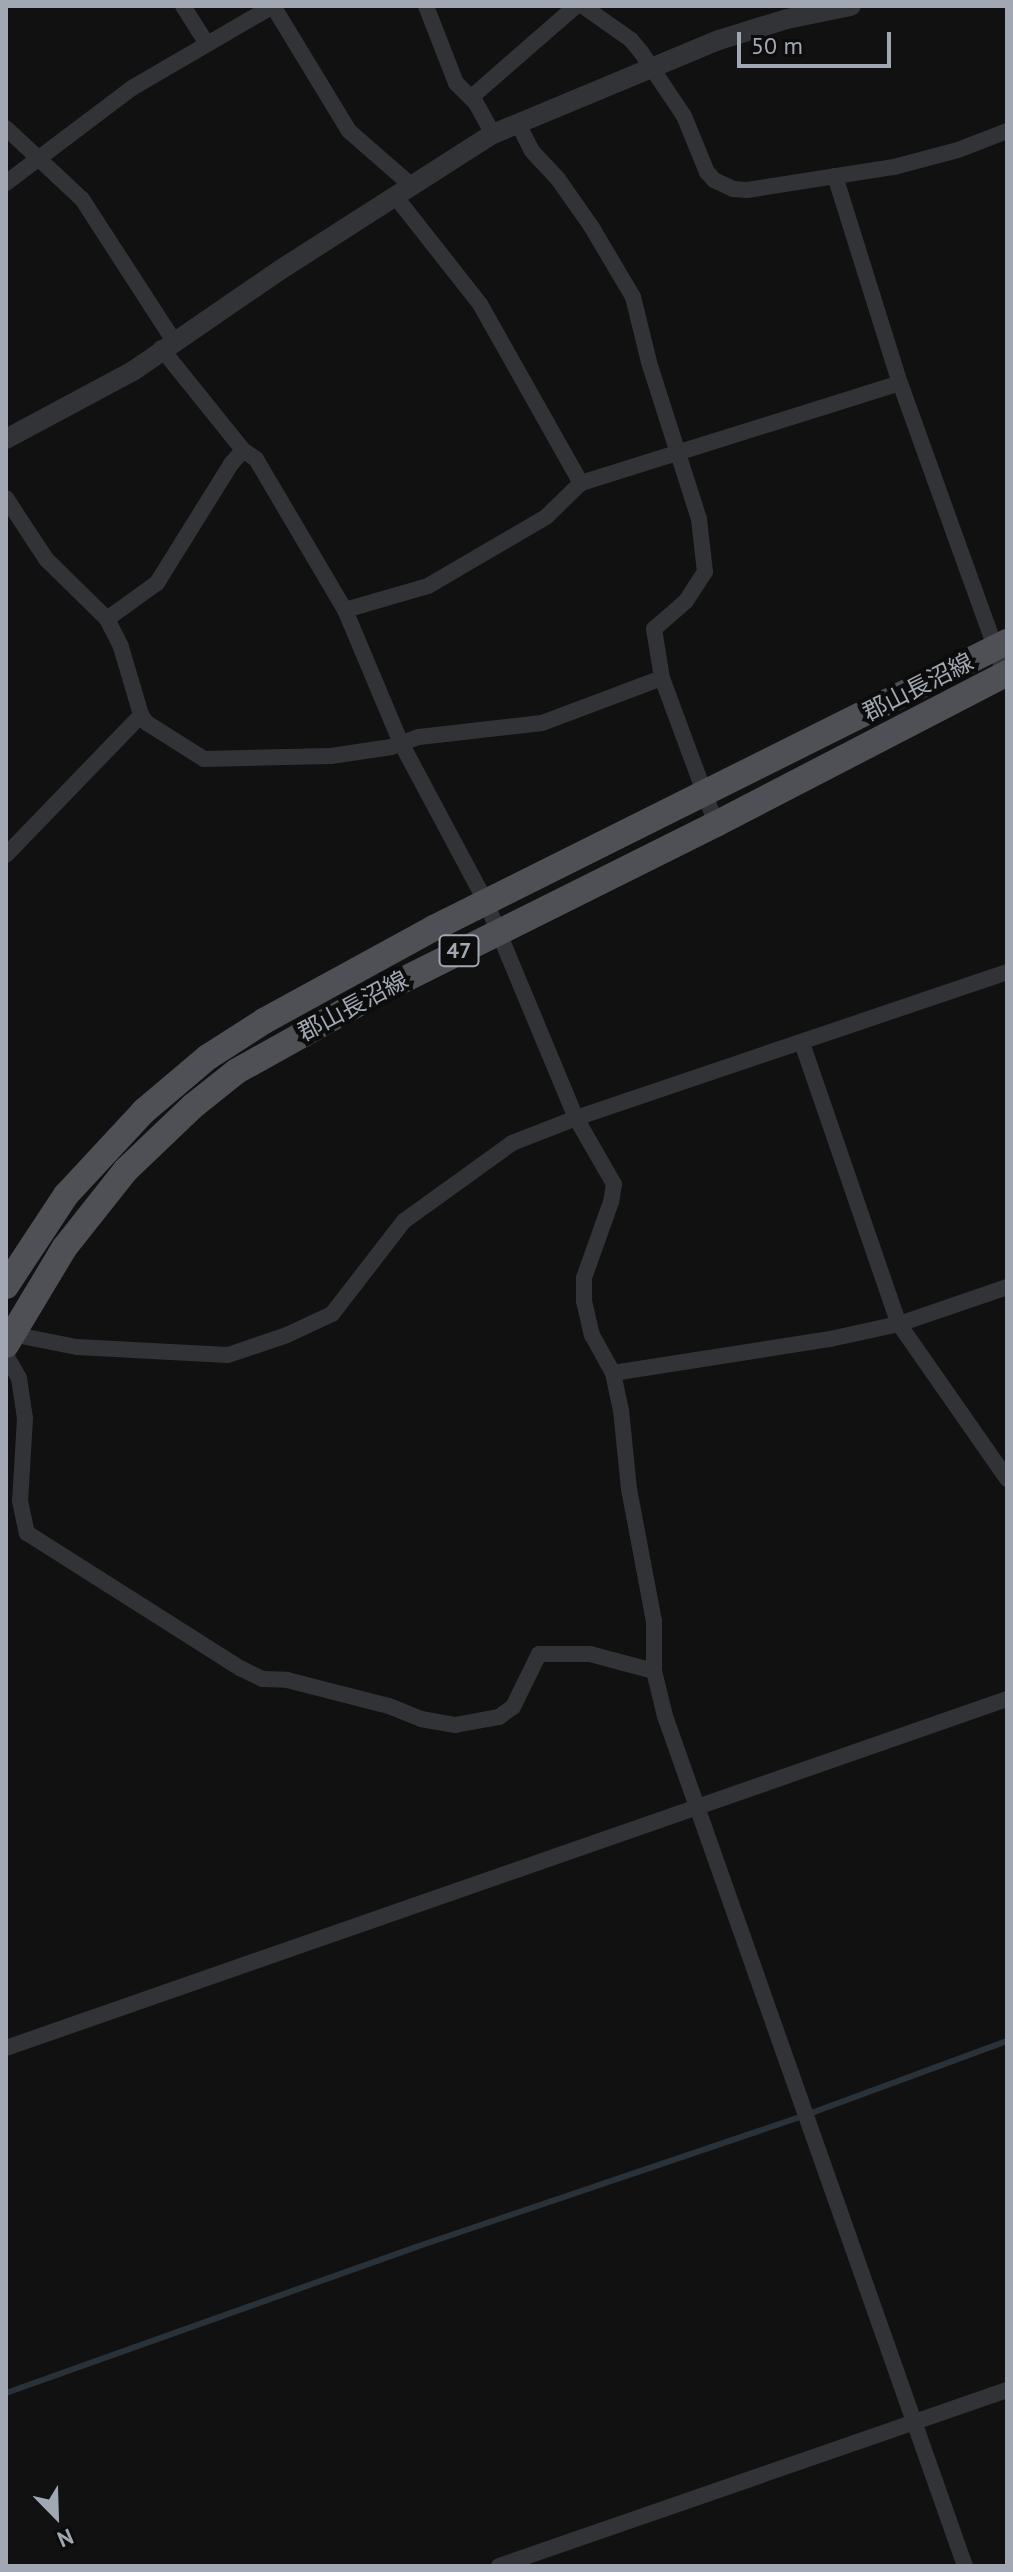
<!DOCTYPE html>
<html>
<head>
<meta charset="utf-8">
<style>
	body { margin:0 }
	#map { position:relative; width:1013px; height:2572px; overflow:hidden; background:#111112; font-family:"PT Sans","Noto Sans JP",sans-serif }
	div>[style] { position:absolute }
	.stream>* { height:6px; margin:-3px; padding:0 3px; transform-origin:3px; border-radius:3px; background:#293238 }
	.minor>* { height:16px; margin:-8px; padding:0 8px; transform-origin:8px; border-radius:8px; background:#323337 }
	.tertiary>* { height:20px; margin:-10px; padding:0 10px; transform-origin:10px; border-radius:10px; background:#323337 }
	.primary>* { height:26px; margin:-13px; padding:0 13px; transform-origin:13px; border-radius:13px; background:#4e5056 }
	span { translate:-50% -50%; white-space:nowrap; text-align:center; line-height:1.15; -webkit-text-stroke:8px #0c0c0d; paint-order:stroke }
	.shield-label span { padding:2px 6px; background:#0c0c0d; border:2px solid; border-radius:6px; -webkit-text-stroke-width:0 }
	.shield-label { font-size:22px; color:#a2a8b3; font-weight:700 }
	.street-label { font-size:24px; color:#a2a8b3 }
	.frame { position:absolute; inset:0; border:8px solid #a2a8b3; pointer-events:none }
	.north { position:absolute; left:16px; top:2476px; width:80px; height:80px; -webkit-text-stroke:6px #0c0c0d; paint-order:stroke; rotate:157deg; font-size:22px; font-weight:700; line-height:32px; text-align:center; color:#a2a8b3 }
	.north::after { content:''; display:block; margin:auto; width:28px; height:36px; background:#a2a8b3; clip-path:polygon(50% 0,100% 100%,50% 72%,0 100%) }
	.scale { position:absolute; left:737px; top:32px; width:154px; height:36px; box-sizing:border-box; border:4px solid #a2a8b3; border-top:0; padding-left:10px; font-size:24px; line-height:28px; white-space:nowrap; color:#a2a8b3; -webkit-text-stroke:6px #0c0c0d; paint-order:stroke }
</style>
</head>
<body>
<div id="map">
	<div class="stream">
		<div style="left:6px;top:2393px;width:435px;rotate:-19.6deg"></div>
		<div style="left:416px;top:2247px;width:420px;rotate:-18.7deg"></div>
		<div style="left:814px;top:2112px;width:206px;rotate:-20.2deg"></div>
	</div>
	<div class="minor">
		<div style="left:183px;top:6px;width:45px;rotate:57.7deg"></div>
		<div style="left:273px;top:6px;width:146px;rotate:58.7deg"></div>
		<div style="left:349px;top:131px;width:84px;rotate:41.1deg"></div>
		<div style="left:426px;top:6px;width:83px;rotate:68.7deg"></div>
		<div style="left:456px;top:83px;width:24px;rotate:45deg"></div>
		<div style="left:583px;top:6px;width:59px;rotate:35.3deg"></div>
		<div style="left:631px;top:40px;width:16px;rotate:50deg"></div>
		<div style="left:641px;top:52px;width:77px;rotate:56.1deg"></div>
		<div style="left:684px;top:116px;width:61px;rotate:67.7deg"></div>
		<div style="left:707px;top:172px;width:11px;rotate:49deg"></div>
		<div style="left:714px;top:180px;width:21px;rotate:25deg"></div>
		<div style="left:733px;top:189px;width:14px;rotate:4deg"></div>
		<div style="left:747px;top:190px;width:149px;rotate:-8.9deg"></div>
		<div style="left:894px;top:167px;width:66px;rotate:-14.9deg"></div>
		<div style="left:958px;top:150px;width:53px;rotate:-21.2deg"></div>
		<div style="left:6px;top:128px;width:104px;rotate:43.1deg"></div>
		<div style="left:82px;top:199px;width:169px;rotate:57.1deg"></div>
		<div style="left:493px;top:134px;width:37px;rotate:-119deg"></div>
		<div style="left:475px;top:102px;width:8px;rotate:-90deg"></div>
		<div style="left:475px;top:94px;width:134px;rotate:-41.1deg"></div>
		<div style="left:835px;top:176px;width:217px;rotate:72.6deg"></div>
		<div style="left:900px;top:383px;width:317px;rotate:70.2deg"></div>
		<div style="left:6px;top:183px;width:158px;rotate:-37deg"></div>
		<div style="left:132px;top:88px;width:163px;rotate:-30.2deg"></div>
		<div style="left:395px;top:196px;width:137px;rotate:51.8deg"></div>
		<div style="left:480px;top:304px;width:206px;rotate:60.6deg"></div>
		<div style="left:161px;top:348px;width:131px;rotate:51.2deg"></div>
		<div style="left:243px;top:450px;width:16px;rotate:35deg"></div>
		<div style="left:256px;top:459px;width:175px;rotate:59.5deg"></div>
		<div style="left:345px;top:610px;width:144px;rotate:67.2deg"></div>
		<div style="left:401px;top:743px;width:180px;rotate:61.9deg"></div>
		<div style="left:486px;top:902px;width:234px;rotate:67.4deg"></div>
		<div style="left:576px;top:1118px;width:76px;rotate:60.1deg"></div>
		<div style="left:614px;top:1184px;width:18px;rotate:99deg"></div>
		<div style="left:611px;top:1202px;width:81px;rotate:109.6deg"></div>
		<div style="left:584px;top:1278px;width:23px;rotate:90deg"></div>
		<div style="left:584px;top:1301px;width:35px;rotate:77deg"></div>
		<div style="left:592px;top:1335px;width:43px;rotate:61.1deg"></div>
		<div style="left:613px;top:1373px;width:38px;rotate:78deg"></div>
		<div style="left:621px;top:1410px;width:79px;rotate:84.2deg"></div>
		<div style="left:629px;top:1489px;width:134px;rotate:79.3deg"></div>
		<div style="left:654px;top:1621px;width:50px;rotate:90deg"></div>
		<div style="left:654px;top:1671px;width:46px;rotate:76.3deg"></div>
		<div style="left:665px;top:1716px;width:901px;rotate:70.56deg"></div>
		<div style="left:6px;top:498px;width:73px;rotate:56.7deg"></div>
		<div style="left:46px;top:559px;width:86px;rotate:44.5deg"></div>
		<div style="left:107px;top:619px;width:31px;rotate:63deg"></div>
		<div style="left:121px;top:647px;width:71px;rotate:73.6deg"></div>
		<div style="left:141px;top:715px;width:10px;rotate:53deg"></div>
		<div style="left:147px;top:723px;width:67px;rotate:32.3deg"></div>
		<div style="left:204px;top:759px;width:127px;rotate:-1.4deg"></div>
		<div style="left:331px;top:756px;width:61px;rotate:-8.5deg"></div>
		<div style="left:391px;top:747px;width:30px;rotate:-20deg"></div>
		<div style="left:419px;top:737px;width:124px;rotate:-6.5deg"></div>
		<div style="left:542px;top:723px;width:128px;rotate:-20.6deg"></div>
		<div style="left:662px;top:678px;width:50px;rotate:-99.3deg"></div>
		<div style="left:654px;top:629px;width:43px;rotate:-41.2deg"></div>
		<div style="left:686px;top:601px;width:35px;rotate:-57deg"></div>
		<div style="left:705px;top:572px;width:53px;rotate:-96.5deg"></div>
		<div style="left:699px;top:519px;width:165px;rotate:-107.7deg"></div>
		<div style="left:649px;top:362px;width:67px;rotate:-103.8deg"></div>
		<div style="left:633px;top:297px;width:82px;rotate:-120.6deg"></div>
		<div style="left:591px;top:226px;width:57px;rotate:-125.1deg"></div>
		<div style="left:558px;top:179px;width:38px;rotate:-133deg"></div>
		<div style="left:532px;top:151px;width:31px;rotate:-117deg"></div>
		<div style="left:345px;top:610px;width:86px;rotate:-16.1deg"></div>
		<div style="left:428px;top:586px;width:137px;rotate:-30.3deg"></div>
		<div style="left:546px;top:517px;width:49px;rotate:-44.2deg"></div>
		<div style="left:581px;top:483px;width:334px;rotate:-17.4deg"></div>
		<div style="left:107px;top:619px;width:62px;rotate:-35.8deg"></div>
		<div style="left:157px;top:583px;width:140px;rotate:-58.1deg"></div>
		<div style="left:231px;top:464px;width:18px;rotate:-49deg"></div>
		<div style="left:662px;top:678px;width:156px;rotate:69.7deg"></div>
		<div style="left:6px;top:855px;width:194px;rotate:-46deg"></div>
		<div style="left:802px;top:1043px;width:297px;rotate:71deg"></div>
		<div style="left:899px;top:1324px;width:189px;rotate:55.1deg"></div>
		<div style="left:6px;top:1333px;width:72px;rotate:11.2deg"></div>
		<div style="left:77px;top:1347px;width:151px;rotate:3deg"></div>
		<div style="left:228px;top:1355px;width:62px;rotate:-18.7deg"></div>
		<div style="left:287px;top:1335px;width:50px;rotate:-25deg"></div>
		<div style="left:332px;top:1314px;width:118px;rotate:-52.3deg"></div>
		<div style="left:404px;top:1221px;width:133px;rotate:-35.8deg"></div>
		<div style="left:512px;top:1143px;width:69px;rotate:-21.3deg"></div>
		<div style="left:576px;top:1118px;width:455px;rotate:-18.7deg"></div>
		<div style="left:6px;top:1355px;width:26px;rotate:61deg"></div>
		<div style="left:19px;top:1378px;width:40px;rotate:81.5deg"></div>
		<div style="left:25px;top:1418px;width:83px;rotate:93.4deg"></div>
		<div style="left:20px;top:1501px;width:33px;rotate:78deg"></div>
		<div style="left:27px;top:1533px;width:252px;rotate:32.4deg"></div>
		<div style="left:240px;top:1668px;width:25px;rotate:26deg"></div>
		<div style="left:263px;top:1679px;width:24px;rotate:2deg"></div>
		<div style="left:287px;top:1680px;width:105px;rotate:14.3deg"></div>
		<div style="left:389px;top:1706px;width:35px;rotate:22deg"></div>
		<div style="left:421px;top:1719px;width:35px;rotate:10deg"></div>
		<div style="left:455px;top:1725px;width:45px;rotate:-10.3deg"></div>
		<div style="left:499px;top:1717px;width:17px;rotate:-36deg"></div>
		<div style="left:513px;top:1707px;width:59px;rotate:-63.9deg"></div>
		<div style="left:539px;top:1654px;width:51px"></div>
		<div style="left:590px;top:1654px;width:66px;rotate:14.9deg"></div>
		<div style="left:613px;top:1373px;width:220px;rotate:-8.9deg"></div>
		<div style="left:830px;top:1339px;width:71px;rotate:-12.3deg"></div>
		<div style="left:899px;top:1324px;width:114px;rotate:-18.9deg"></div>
		<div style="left:6px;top:2048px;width:1060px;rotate:-19.22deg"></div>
		<div style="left:499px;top:2566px;width:538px;rotate:-19.11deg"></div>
	</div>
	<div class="tertiary">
		<div style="left:6px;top:439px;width:144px;rotate:-28.2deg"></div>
		<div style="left:133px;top:371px;width:178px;rotate:-34.5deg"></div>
		<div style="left:280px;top:270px;width:253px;rotate:-32.6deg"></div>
		<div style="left:493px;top:134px;width:245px;rotate:-22.6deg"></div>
		<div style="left:719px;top:40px;width:71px;rotate:-17.2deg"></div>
		<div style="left:787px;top:19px;width:65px;rotate:-11.5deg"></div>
	</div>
	<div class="primary">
		<div style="left:6px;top:1286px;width:109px;rotate:-56.6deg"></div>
		<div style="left:66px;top:1195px;width:115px;rotate:-47.1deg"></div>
		<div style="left:144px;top:1111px;width:84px;rotate:-40.2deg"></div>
		<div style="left:208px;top:1057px;width:67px;rotate:-32.7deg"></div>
		<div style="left:264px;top:1021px;width:194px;rotate:-28.7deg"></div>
		<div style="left:434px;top:928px;width:640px;rotate:-26.53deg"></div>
		<div style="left:6px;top:1345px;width:114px;rotate:-59deg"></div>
		<div style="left:65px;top:1247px;width:98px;rotate:-51.6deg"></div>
		<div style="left:126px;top:1170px;width:93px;rotate:-43.7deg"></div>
		<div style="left:193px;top:1106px;width:56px;rotate:-38.5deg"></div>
		<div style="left:237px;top:1071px;width:160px;rotate:-29.1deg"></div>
		<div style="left:377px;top:993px;width:379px;rotate:-26.5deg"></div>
		<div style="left:716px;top:824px;width:328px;rotate:-27.4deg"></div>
	</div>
	<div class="shield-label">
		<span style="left:459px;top:951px">47</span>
	</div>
	<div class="street-label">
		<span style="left:918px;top:687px;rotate:-27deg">郡山長沼線</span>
		<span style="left:353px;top:1006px;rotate:-28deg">郡山長沼線</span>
	</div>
	<div class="frame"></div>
	<div class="north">N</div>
	<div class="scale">50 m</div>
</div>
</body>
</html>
